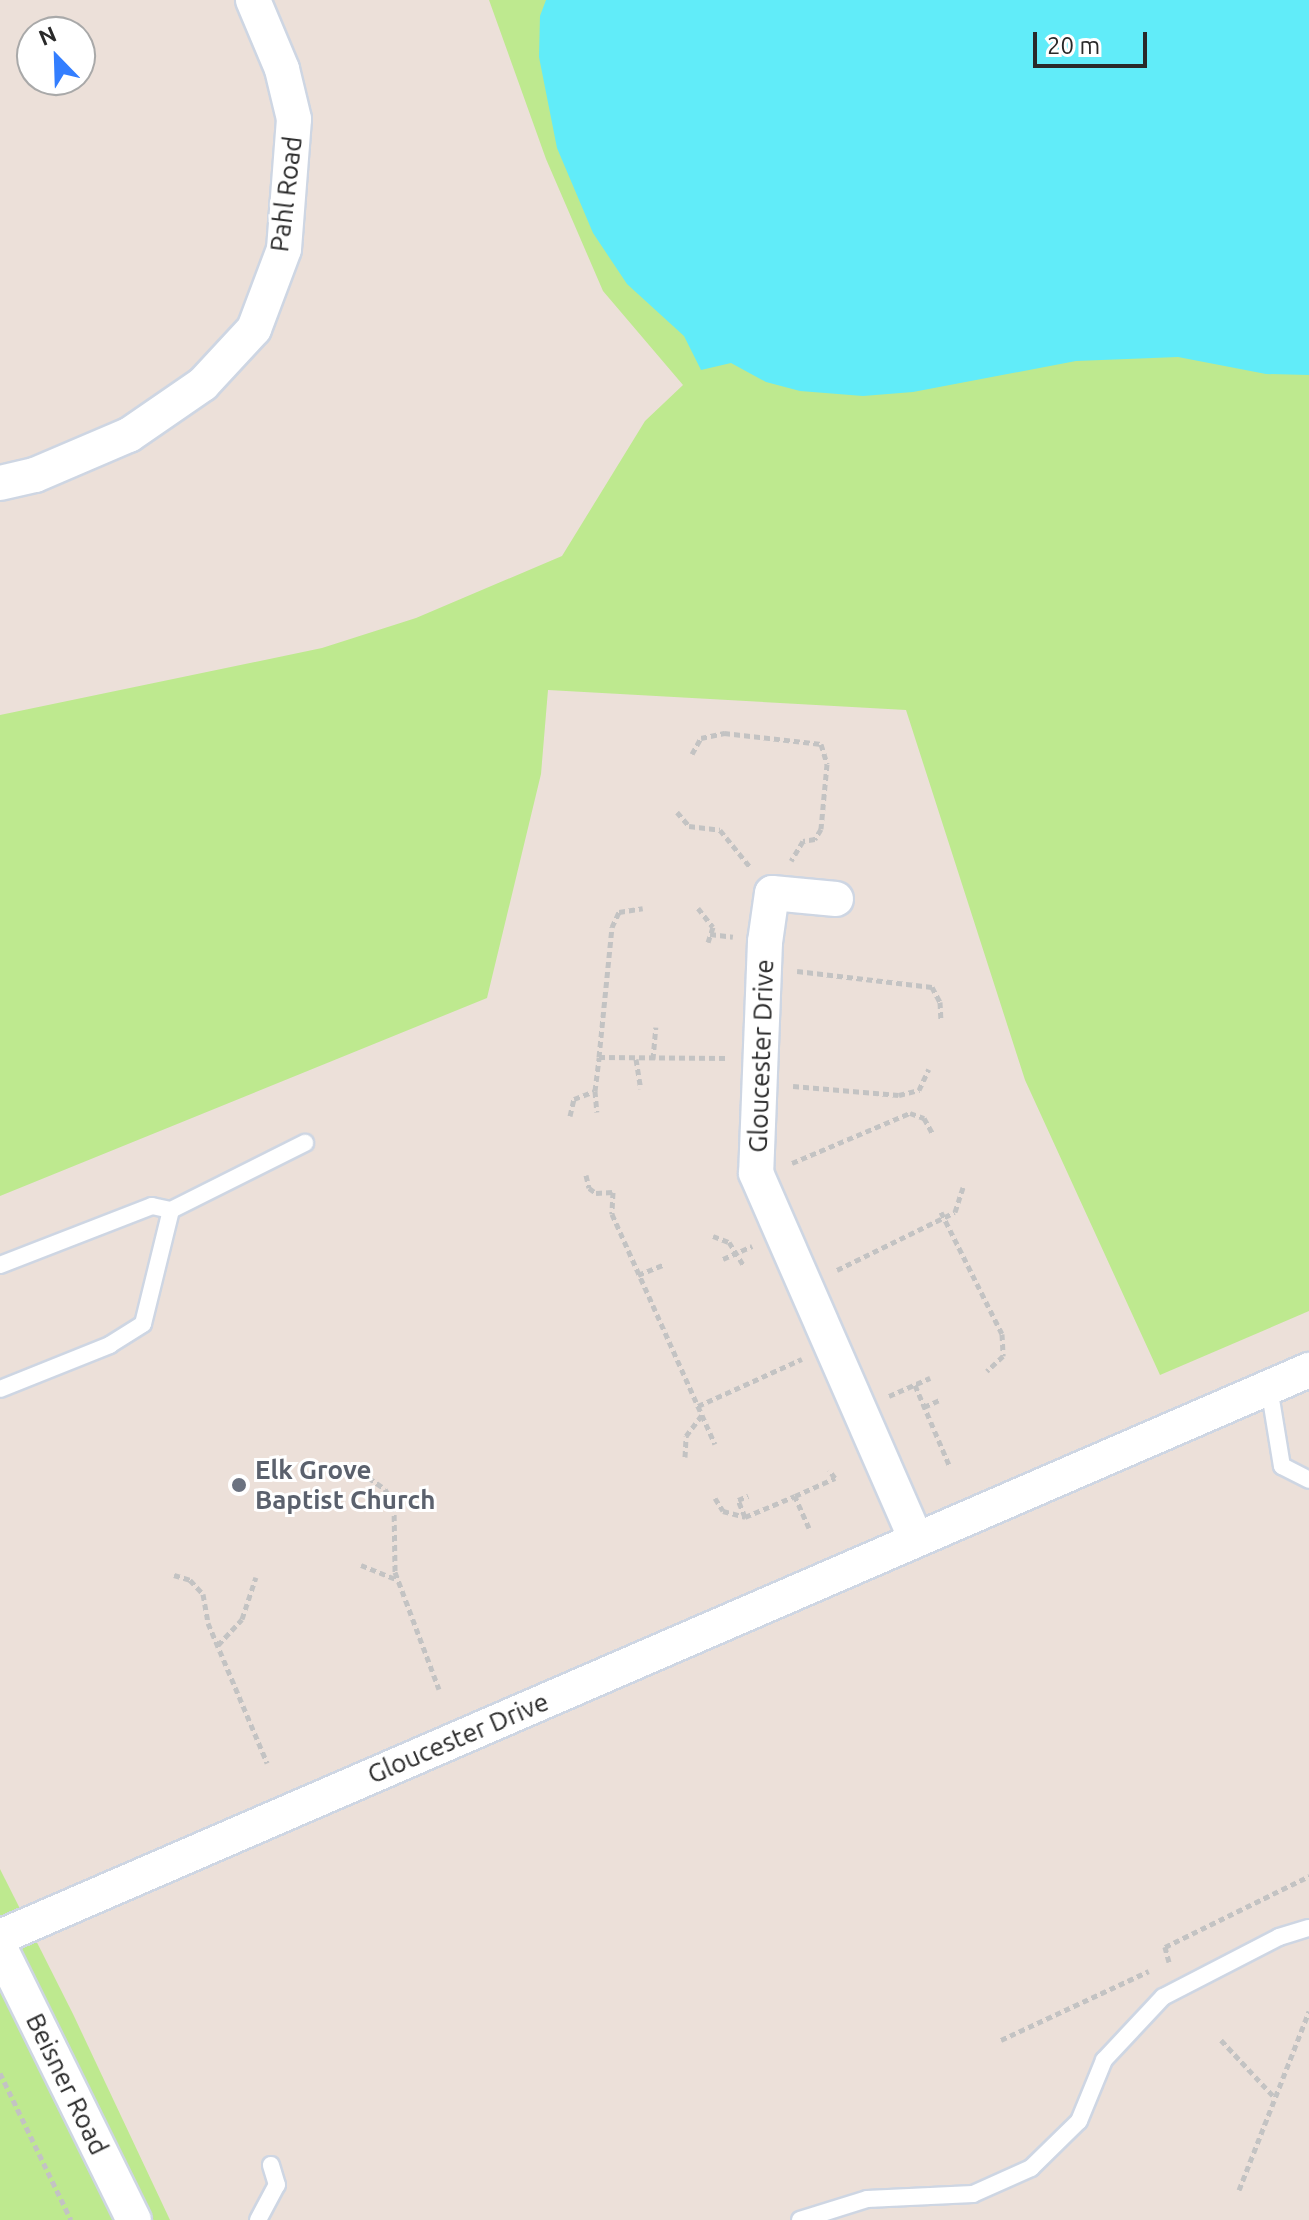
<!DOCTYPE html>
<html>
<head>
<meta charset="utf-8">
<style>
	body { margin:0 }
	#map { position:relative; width:1309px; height:2220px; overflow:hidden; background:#ece0d9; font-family:Ubuntu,sans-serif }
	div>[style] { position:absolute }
	.green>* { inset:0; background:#bee98f }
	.water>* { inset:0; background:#61ecf9 }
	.path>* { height:5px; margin-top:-2.5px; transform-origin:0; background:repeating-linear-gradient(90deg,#c3c3c3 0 6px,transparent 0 10px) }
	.roads { filter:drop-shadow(2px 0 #ced6e3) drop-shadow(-2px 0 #ced6e3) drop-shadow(0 2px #ced6e3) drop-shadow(0 -2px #ced6e3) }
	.service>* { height:16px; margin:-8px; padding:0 8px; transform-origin:8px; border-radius:8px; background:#fff }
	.minor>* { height:34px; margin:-17px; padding:0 17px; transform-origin:17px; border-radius:17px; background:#fff }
	.dots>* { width:22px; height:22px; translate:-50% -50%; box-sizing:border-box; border:4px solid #fff; border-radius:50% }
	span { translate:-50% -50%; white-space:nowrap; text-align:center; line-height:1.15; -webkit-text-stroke:6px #fff; paint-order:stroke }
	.street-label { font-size:26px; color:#292929 }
	.worship-label { font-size:26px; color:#5b616d; font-weight:700 }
	.left { translate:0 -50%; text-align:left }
	.north { position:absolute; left:16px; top:16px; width:80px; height:80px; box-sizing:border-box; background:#fff; border:2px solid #a9a9a9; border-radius:50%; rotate:337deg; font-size:22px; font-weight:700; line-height:32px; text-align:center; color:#292929 }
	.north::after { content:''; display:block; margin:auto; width:28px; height:36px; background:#337eff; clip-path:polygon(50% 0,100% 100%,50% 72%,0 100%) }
	.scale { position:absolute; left:1033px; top:32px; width:114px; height:36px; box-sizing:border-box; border:4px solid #292929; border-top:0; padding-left:10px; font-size:24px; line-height:28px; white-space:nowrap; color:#292929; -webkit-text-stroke:6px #fff; paint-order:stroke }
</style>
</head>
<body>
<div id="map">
	<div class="green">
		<div style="clip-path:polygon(489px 0,1309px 0,1309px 1311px,1160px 1375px,1025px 1080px,906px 710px,548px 690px,541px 774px,487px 998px,0 1196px,0 715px,322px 648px,416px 618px,562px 556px,645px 421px,683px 385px,603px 291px,546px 159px)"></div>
		<div style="clip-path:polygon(0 1869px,73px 2014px,170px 2220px,0 2220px)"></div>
	</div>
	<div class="water">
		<div style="clip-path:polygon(546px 0,1309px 0,1309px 375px,1266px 374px,1178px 357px,1076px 361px,913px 392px,863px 396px,800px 391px,766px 382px,731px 363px,701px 370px,684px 336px,627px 284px,593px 233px,557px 148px,539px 57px,540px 16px)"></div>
	</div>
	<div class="path">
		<div style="left:692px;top:754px;width:18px;rotate:-61deg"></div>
		<div style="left:701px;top:738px;width:24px;rotate:-12deg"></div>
		<div style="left:724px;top:733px;width:98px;rotate:6.5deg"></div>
		<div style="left:821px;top:744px;width:21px;rotate:73deg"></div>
		<div style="left:827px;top:764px;width:65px;rotate:95.3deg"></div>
		<div style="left:821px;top:829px;width:12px;rotate:121deg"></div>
		<div style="left:815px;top:839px;width:12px;rotate:171deg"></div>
		<div style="left:803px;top:841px;width:23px;rotate:121deg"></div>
		<div style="left:677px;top:812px;width:18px;rotate:49deg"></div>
		<div style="left:689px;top:826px;width:31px;rotate:7deg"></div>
		<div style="left:720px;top:830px;width:49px;rotate:50.8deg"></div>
		<div style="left:698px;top:908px;width:24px;rotate:52deg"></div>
		<div style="left:713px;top:927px;width:16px;rotate:108deg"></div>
		<div style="left:710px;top:934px;width:23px;rotate:7deg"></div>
		<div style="left:797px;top:971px;width:136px;rotate:6.8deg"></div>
		<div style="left:932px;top:987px;width:17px;rotate:62deg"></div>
		<div style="left:940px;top:1002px;width:18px;rotate:87deg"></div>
		<div style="left:599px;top:1057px;width:131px;rotate:-84.3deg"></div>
		<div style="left:612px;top:927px;width:17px;rotate:-65deg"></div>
		<div style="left:619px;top:912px;width:24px;rotate:-9deg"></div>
		<div style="left:636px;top:1059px;width:30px;rotate:81deg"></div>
		<div style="left:653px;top:1059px;width:32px;rotate:-85deg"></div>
		<div style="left:793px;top:1086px;width:106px;rotate:4.9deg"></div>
		<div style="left:899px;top:1095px;width:21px;rotate:-14deg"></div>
		<div style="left:919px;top:1090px;width:23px;rotate:-65deg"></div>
		<div style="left:595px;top:1091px;width:21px;rotate:85deg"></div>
		<div style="left:570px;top:1116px;width:17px;rotate:-77deg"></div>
		<div style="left:574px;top:1099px;width:22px;rotate:-21deg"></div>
		<div style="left:595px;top:1091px;width:34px;rotate:-83deg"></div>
		<div style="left:599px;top:1057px;width:129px;rotate:0.4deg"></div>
		<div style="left:792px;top:1163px;width:128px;rotate:-23deg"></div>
		<div style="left:910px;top:1113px;width:15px;rotate:20deg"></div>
		<div style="left:924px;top:1118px;width:18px;rotate:61deg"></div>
		<div style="left:586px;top:1175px;width:13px;rotate:77deg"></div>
		<div style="left:589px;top:1188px;width:9px;rotate:36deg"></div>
		<div style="left:596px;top:1193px;width:17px;rotate:-3deg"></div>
		<div style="left:613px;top:1192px;width:22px;rotate:93deg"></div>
		<div style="left:612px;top:1214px;width:252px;rotate:65.9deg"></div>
		<div style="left:941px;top:1212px;width:136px;rotate:63.4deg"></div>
		<div style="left:1002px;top:1334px;width:22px;rotate:87deg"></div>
		<div style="left:1003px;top:1356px;width:22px;rotate:137deg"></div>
		<div style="left:713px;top:1236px;width:17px;rotate:21deg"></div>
		<div style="left:729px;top:1242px;width:28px;rotate:58deg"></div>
		<div style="left:723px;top:1259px;width:32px;rotate:-24deg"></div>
		<div style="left:837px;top:1270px;width:131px;rotate:-26.2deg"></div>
		<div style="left:955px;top:1212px;width:26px;rotate:-72deg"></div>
		<div style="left:638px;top:1275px;width:27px;rotate:-22deg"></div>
		<div style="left:915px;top:1385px;width:89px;rotate:66.9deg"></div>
		<div style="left:889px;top:1396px;width:45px;rotate:-23.7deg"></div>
		<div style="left:698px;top:1406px;width:114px;rotate:-24.3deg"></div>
		<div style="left:924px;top:1407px;width:17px;rotate:-24deg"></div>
		<div style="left:685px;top:1457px;width:21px;rotate:-87deg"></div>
		<div style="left:686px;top:1436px;width:26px;rotate:-53deg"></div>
		<div style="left:352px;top:1466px;width:40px;rotate:34.9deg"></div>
		<div style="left:385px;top:1489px;width:18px;rotate:61deg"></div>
		<div style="left:394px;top:1505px;width:67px;rotate:89.1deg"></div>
		<div style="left:395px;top:1572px;width:125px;rotate:69.4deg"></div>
		<div style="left:715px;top:1498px;width:15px;rotate:58deg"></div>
		<div style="left:723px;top:1511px;width:23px;rotate:15deg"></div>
		<div style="left:745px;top:1517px;width:54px;rotate:-22.8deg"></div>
		<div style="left:745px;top:1517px;width:18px;rotate:-112deg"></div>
		<div style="left:738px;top:1500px;width:11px;rotate:-22deg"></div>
		<div style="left:809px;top:1528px;width:35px;rotate:-114deg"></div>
		<div style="left:795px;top:1496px;width:44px;rotate:-24.2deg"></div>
		<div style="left:835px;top:1478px;width:10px;rotate:-127deg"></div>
		<div style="left:361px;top:1565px;width:38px;rotate:22deg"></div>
		<div style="left:174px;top:1575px;width:17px;rotate:17deg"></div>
		<div style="left:190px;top:1580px;width:19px;rotate:47deg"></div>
		<div style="left:203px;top:1594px;width:29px;rotate:80deg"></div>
		<div style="left:208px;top:1623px;width:152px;rotate:67.1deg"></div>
		<div style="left:218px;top:1645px;width:35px;rotate:-47deg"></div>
		<div style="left:242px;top:1619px;width:44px;rotate:-71.6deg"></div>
		<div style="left:1169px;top:1962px;width:16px;rotate:-105deg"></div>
		<div style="left:1165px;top:1947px;width:161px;rotate:-26.2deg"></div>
		<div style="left:1001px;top:2040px;width:163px;rotate:-25deg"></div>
		<div style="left:1221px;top:2040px;width:79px;rotate:47deg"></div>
		<div style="left:0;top:2073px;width:163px;rotate:64.2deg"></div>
		<div style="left:1239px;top:2190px;width:192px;rotate:-68.6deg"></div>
	</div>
	<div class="roads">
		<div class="service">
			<div style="left:171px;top:1210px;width:150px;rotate:-26.6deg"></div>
			<div style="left:0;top:1265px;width:163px;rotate:-21.2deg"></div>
			<div style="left:152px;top:1206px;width:19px;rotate:12deg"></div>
			<div style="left:171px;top:1210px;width:117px;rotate:103.8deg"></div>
			<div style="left:143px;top:1324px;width:39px;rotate:148deg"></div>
			<div style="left:110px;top:1345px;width:118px;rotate:158.2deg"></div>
			<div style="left:1269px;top:1387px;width:80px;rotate:80.7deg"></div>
			<div style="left:1282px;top:1466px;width:30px;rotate:27deg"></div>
			<div style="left:258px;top:2220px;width:40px;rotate:-62deg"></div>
			<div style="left:277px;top:2185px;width:21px;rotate:-107deg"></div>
			<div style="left:800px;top:2220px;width:70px;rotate:-17.4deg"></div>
			<div style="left:867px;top:2199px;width:106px;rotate:-2.7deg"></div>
			<div style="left:973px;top:2194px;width:64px;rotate:-24.1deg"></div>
			<div style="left:1031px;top:2168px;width:67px;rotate:-44.4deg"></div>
			<div style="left:1079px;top:2121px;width:66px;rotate:-67.7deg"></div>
			<div style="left:1104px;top:2060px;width:86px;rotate:-46.9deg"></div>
			<div style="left:1163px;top:1997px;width:131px;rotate:-27.3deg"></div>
			<div style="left:1279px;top:1937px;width:31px;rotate:-17deg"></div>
		</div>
		<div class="minor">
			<div style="left:0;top:483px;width:36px;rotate:-13deg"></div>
			<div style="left:35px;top:475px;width:102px;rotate:-23.1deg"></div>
			<div style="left:129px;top:435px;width:90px;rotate:-34.6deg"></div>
			<div style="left:203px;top:384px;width:75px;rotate:-47.2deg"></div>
			<div style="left:254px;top:329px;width:85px;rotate:-69.4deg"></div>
			<div style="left:284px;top:249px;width:130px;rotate:-85.6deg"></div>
			<div style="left:294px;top:119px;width:51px;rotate:-103.5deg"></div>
			<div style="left:282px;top:69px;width:75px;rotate:-112.8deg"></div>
			<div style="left:836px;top:899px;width:64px;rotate:-174.6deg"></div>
			<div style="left:772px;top:893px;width:49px;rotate:98.1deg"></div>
			<div style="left:765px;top:942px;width:231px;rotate:92.2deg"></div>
			<div style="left:756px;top:1173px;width:399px;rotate:66.4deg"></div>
			<div style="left:0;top:1937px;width:1427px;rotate:-23.42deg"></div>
			<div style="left:0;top:1948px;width:303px;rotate:63.8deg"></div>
		</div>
	</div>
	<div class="dots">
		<div style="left:239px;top:1485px;background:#6b7280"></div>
	</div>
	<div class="street-label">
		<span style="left:286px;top:194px;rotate:-83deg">Pahl Road</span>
		<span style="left:761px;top:1056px;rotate:-88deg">Gloucester Drive</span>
		<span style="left:458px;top:1738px;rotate:-23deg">Gloucester Drive</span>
		<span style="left:67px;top:2084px;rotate:64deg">Beisner Road</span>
	</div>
	<div class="worship-label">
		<span class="left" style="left:255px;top:1485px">Elk Grove<br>Baptist Church</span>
	</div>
	<div class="north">N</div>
	<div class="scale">20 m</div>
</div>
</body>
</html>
